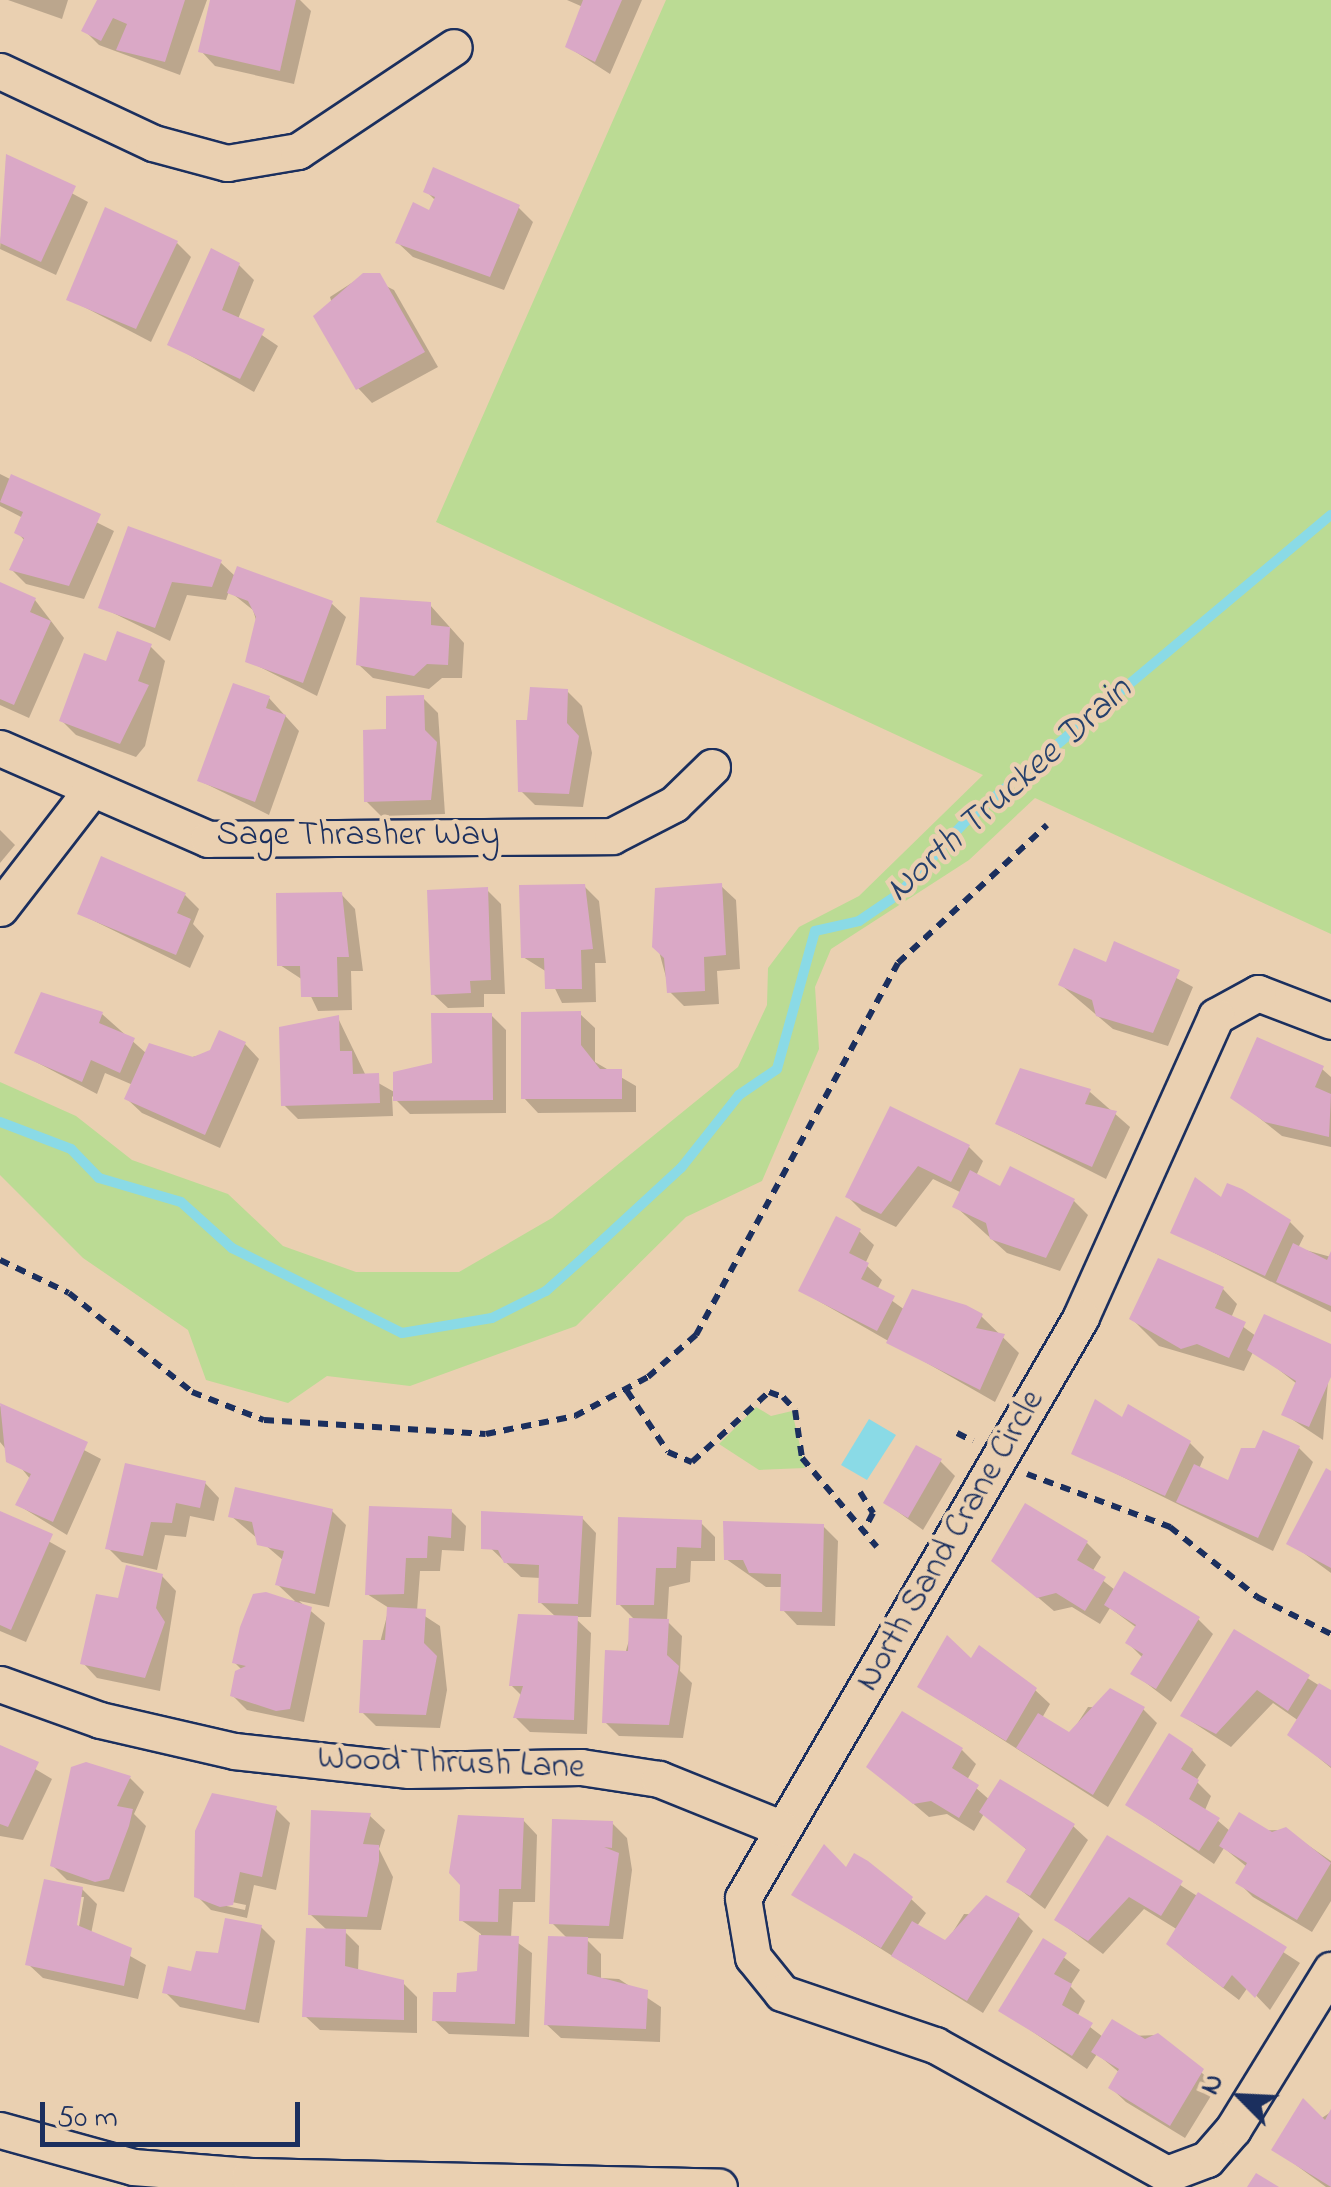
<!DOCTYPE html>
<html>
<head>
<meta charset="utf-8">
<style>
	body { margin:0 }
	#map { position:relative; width:1331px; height:2187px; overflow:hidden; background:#ead0b1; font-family:"Indie Flower",sans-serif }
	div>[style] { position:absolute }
	.green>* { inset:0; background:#bbdb94 }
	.water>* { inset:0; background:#8adae6 }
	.shadow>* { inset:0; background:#0003 }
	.stream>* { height:10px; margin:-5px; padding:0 5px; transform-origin:5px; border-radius:5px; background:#8adae6 }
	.building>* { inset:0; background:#daa8c6 }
	.path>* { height:6px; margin-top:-3px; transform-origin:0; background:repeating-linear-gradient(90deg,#1b2f5e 0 10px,transparent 0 18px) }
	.roads { filter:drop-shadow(2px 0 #1b2f5e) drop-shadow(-2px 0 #1b2f5e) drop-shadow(0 2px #1b2f5e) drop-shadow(0 -2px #1b2f5e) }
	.minor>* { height:35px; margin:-17.5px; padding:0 17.5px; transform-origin:17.5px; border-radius:17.5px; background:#ead0b1 }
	span { translate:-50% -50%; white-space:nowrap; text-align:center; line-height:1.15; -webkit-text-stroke:9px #ead0b1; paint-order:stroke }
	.street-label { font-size:35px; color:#1b2f5e }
	.water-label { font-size:38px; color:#26406c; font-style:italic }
	.north { position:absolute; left:1191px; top:2047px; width:100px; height:100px; -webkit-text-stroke:8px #ead0b1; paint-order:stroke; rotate:294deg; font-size:28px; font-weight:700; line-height:40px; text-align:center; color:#1b2f5e }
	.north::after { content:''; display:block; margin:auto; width:35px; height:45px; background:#1b2f5e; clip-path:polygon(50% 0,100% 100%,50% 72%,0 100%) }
	.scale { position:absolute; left:40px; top:2102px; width:260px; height:45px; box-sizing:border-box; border:5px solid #1b2f5e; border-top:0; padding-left:12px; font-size:30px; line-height:35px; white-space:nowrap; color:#1b2f5e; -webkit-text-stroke:8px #ead0b1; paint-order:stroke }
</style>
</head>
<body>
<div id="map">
	<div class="green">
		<div style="clip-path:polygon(666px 0,1331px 0,1331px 934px,1035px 798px,969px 860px,831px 949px,815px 987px,819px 1049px,762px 1181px,686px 1217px,576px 1326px,410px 1386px,327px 1376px,288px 1403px,206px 1380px,188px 1330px,83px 1258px,0 1175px,0 1082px,76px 1116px,132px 1160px,228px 1194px,283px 1246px,356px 1272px,459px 1272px,552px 1218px,738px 1067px,767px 1005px,768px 968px,799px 927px,859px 896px,983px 775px,436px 522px)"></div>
		<div style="clip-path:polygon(756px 1407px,771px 1416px,792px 1411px,805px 1468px,759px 1470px,719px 1444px)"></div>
	</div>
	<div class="water">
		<div style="clip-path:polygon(869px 1419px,896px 1435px,867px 1480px,841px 1465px)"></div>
	</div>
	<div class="shadow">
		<div style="clip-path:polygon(8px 0,68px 0,62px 19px)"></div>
		<div style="clip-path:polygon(99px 0,207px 0,180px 75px,99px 45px,84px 30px)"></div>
		<div style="clip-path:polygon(213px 0,300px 0,311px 11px,294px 84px,215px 66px,201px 51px)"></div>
		<div style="clip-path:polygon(567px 0,642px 0,610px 74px,568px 47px,583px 7px)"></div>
		<div style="clip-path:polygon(7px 158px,88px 202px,56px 275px,0 249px)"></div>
		<div style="clip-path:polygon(426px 191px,518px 207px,533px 222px,504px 290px,413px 257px,398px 243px,431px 213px,436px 201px)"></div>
		<div style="clip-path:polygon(177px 243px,191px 257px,151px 342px,69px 299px)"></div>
		<div style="clip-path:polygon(239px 265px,254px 280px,238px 319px,278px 346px,254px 392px,170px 344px)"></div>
		<div style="clip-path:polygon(364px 275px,394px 290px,438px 367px,372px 403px,358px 388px,330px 297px)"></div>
		<div style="clip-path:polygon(0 474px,114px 531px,84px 599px,26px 584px,12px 570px,25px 541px,17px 532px,23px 518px,0 506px)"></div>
		<div style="clip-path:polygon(220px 562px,236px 577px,331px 603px,346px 617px,317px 696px,248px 661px,259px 630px,253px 610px,229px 591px,226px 600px,187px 595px,170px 641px,101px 607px)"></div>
		<div style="clip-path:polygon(0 590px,35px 600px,64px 638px,29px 718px,0 705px)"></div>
		<div style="clip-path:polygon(430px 605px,464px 643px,462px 678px,442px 678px,429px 689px,373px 678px,358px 664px)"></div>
		<div style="clip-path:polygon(150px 646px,165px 661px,145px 746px,136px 757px,76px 735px,62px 721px,108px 664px)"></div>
		<div style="clip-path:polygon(567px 691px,582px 706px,592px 753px,583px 807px,535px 805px,521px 791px,530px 722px)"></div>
		<div style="clip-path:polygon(269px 698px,299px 731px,269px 815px,200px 781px)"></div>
		<div style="clip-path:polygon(423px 698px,438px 713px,445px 814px,381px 816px,366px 801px,388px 731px)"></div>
		<div style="clip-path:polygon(0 830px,15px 845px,0 863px)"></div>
		<div style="clip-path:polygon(584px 886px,599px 901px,606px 963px,595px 963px,596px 1002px,562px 1003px,547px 972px,523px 957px)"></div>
		<div style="clip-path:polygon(721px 886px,736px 900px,740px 969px,717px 971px,719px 1004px,684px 1006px,670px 992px,653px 929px)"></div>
		<div style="clip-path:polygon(487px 890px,501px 904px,505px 994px,484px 994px,484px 1007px,448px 1008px,433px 994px)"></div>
		<div style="clip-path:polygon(341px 894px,355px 909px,363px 971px,351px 971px,352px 1010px,318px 1011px,303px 980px,280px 965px)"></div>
		<div style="clip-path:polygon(185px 895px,199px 909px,193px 924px,204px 936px,190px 968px,80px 914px)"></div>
		<div style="clip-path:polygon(1115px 945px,1193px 987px,1168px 1046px,1113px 1029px,1061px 985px,1107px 965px)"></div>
		<div style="clip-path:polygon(102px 1014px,147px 1054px,180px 1060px,245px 1044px,259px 1059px,220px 1148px,142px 1113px,127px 1099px,133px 1085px,105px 1073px,97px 1094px,17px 1052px)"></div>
		<div style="clip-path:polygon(580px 1014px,595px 1028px,595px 1062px,636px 1086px,636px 1112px,538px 1113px,524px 1098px)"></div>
		<div style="clip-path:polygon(491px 1015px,506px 1030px,506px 1113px,410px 1114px,392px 1096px,393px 1116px,298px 1119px,284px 1105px,338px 1018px,366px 1076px,396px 1093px)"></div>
		<div style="clip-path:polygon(1322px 1069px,1331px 1077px,1331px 1147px,1282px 1136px,1233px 1097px)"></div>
		<div style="clip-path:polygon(1090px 1092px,1130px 1127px,1106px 1179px,998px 1124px)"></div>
		<div style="clip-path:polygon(891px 1110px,969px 1147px,983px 1161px,976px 1176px,1001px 1189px,1074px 1201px,1088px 1215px,1060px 1271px,1007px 1253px,955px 1206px,962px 1193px,933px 1179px,896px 1227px,862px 1211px,848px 1197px)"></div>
		<div style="clip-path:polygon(1222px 1201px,1290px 1222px,1304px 1236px,1298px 1248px,1331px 1257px,1331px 1312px,1173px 1232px)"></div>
		<div style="clip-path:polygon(859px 1231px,874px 1245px,865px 1264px,882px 1280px,877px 1290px,905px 1310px,981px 1316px,1019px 1353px,995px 1402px,801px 1291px)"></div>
		<div style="clip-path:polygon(1223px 1289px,1237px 1304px,1231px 1318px,1260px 1339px,1331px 1347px,1323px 1440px,1284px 1414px,1297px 1384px,1254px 1350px,1244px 1371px,1159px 1346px,1132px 1319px)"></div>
		<div style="clip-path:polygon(0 1406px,101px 1459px,67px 1535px,18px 1505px,31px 1480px,0 1442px)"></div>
		<div style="clip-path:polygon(1123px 1421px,1190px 1443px,1204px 1457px,1199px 1469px,1229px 1484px,1299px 1448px,1313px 1462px,1273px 1551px,1074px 1453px)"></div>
		<div style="clip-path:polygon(940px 1461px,955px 1476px,923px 1530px,886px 1503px)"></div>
		<div style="clip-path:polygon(1331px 1474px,1331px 1573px,1290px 1543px)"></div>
		<div style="clip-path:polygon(205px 1483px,219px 1498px,214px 1521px,190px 1516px,186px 1537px,165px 1535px,157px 1570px,122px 1562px,108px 1548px)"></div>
		<div style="clip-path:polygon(332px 1511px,346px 1525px,329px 1607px,299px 1601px,325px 1623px,304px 1722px,247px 1710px,233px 1696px,243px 1671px,235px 1663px,254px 1597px,295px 1601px,278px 1585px,284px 1561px,231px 1516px)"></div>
		<div style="clip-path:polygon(451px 1511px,466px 1526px,464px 1551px,442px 1550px,440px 1571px,420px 1571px,417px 1611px,440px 1626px,447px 1690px,440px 1728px,376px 1726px,362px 1712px,389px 1608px,367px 1594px)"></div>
		<div style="clip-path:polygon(0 1514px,66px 1551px,26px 1642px,0 1631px)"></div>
		<div style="clip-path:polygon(582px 1518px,596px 1533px,591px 1617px,574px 1617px,591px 1633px,587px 1734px,530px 1732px,516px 1718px,522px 1696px,511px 1685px,557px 1618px,540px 1602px,541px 1578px,521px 1577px,483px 1541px)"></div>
		<div style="clip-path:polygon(701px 1523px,715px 1537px,715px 1561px,691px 1561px,690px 1582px,669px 1587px,667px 1621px,682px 1636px,680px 1671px,692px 1683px,683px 1738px,619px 1736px,605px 1722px,635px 1620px,619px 1604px)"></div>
		<div style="clip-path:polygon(823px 1526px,838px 1541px,835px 1626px,797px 1625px,783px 1610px,783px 1587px,766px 1587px,726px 1559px)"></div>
		<div style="clip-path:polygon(1087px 1543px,1101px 1557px,1092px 1572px,1115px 1590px,1198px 1619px,1213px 1634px,1171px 1702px,1133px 1673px,1143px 1658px,1128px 1643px,1137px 1628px,1110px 1608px,1100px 1624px,1072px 1607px,1054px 1611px,994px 1560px)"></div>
		<div style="clip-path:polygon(162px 1576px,176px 1591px,160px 1691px,97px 1678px,83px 1663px,119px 1601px)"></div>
		<div style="clip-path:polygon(1235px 1632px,1331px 1693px,1331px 1768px,1290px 1734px,1299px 1721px,1273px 1703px,1231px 1747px,1183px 1716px)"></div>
		<div style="clip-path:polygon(920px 1687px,1035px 1690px,1050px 1704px,1042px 1718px,1070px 1735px,1088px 1707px,1143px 1709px,1157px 1723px,1108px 1807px)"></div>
		<div style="clip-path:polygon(0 1748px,52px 1779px,23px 1840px,0 1836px)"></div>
		<div style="clip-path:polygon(962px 1750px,976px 1764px,967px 1780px,992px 1802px,1073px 1826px,1088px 1840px,1045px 1909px,1009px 1881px,1028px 1851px,985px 1812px,974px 1831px,947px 1814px,929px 1817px,869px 1766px)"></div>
		<div style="clip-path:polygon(1192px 1750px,1206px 1765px,1196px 1781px,1211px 1796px,1205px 1810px,1230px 1831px,1286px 1830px,1331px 1861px,1331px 1901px,1312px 1932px,1253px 1897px,1238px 1882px,1247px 1867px,1224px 1848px,1214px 1864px,1128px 1805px)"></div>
		<div style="clip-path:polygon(130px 1778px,144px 1792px,134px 1814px,146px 1826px,124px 1892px,67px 1880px,53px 1866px)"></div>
		<div style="clip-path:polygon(evenodd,276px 1809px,290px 1823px,276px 1890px,254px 1885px,247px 1918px,211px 1910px,197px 1896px,276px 1809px,208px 1897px,246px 1905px,245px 1910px,208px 1902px,208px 1897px)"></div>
		<div style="clip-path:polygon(313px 1813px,370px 1816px,385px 1830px,379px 1849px,393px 1877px,381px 1930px,342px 1929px,359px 1946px,358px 1972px,403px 1983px,417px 1997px,417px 2033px,320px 2030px,305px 2016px,328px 1931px,310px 1914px)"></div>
		<div style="clip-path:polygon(523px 1820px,537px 1835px,535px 1902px,513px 1902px,511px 1938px,532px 1953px,529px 2037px,449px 2034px,434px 2020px,479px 1973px,481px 1934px,461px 1920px)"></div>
		<div style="clip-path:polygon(612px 1823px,627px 1838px,632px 1870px,623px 1939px,585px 1938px,601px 1954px,601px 1978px,619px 1979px,661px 2007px,660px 2042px,561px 2038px,546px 2024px,568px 1939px,552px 1923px)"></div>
		<div style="clip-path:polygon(1108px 1838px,1300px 1963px,1270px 2010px,1248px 1987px,1239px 2000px,1184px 1958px,1169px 1943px,1178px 1930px,1144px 1909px,1103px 1954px,1057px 1920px)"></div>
		<div style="clip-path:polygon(847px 1871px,911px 1899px,926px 1913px,917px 1926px,946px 1943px,964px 1914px,1018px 1916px,1033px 1931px,983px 2013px,794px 1894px)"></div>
		<div style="clip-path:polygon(evenodd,82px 1889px,97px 1904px,91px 1934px,146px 1965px,138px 1999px,43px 1978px,28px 1964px,82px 1889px,79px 1897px,84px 1897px,77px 1938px,72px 1937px,79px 1897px)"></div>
		<div style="clip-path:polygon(261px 1927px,275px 1941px,259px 2023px,180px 2007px,165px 1992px)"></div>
		<div style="clip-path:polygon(1044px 1942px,1080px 1970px,1070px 1986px,1085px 2001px,1077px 2017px,1103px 2037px,1158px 2035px,1217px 2086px,1185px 2138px,1126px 2102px,1111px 2088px,1120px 2073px,1097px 2054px,1087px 2069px,1001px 2010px)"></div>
		<div style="clip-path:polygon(1331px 2112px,1331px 2187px,1326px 2187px,1274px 2149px)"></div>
	</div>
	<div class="stream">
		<div style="left:0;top:1122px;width:76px;rotate:20.8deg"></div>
		<div style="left:71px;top:1149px;width:40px;rotate:46deg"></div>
		<div style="left:99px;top:1178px;width:85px;rotate:16.3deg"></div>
		<div style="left:181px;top:1202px;width:69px;rotate:42deg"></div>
		<div style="left:232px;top:1248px;width:190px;rotate:26.6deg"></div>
		<div style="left:402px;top:1333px;width:91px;rotate:-9.5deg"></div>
		<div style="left:492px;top:1318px;width:60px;rotate:-26.6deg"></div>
		<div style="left:546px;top:1291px;width:62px;rotate:-41.7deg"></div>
		<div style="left:592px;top:1250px;width:121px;rotate:-42.7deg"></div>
		<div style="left:681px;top:1168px;width:93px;rotate:-51.5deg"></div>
		<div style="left:739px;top:1095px;width:46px;rotate:-34.4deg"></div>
		<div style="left:777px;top:1069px;width:143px;rotate:-74.6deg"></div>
		<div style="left:815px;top:931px;width:45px;rotate:-12.8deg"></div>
		<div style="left:859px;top:921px;width:50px;rotate:-34.3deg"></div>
		<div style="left:900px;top:893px;width:98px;rotate:-47.5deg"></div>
		<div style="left:966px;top:821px;width:476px;rotate:-40deg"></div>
	</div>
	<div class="building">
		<div style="clip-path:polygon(97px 0,185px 0,165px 62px,116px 50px,127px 24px,113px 18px,101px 41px,81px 31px)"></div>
		<div style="clip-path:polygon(210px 0,296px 0,280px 71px,198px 52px)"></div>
		<div style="clip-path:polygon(583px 0,622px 0,595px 62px,565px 47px)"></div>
		<div style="clip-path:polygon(6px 154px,76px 186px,41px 262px,0 243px)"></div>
		<div style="clip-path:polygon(433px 167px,520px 205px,490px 277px,395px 243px,413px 202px,429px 210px,435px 197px,423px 192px)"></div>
		<div style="clip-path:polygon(105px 207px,178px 241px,136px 329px,66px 300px)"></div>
		<div style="clip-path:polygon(211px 248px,240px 263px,222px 310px,265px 329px,240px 379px,167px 345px)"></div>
		<div style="clip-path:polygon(363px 273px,380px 273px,425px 352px,356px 390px,313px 316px)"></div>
		<div style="clip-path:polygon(11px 474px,101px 514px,69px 586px,9px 570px,24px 538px,14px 533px,23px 512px,0 502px)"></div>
		<div style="clip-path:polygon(128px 526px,222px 560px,212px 587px,172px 582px,155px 628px,98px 608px)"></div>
		<div style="clip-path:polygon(237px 566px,333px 601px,303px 683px,245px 662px,256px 617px,248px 601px,227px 593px)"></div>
		<div style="clip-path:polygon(0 582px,36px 598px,30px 612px,51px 621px,14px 705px,0 699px)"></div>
		<div style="clip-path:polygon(360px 597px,431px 602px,431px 625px,450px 627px,448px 665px,427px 664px,414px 676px,356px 665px)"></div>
		<div style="clip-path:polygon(117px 631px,152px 644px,138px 681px,149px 685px,120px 744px,59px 721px,84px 653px,106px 661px)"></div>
		<div style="clip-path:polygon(233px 683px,270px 696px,266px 708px,286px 715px,255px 802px,197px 781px)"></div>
		<div style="clip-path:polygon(530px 687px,568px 689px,567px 723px,579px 736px,569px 794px,518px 792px,516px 720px,527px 720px)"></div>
		<div style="clip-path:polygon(424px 695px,425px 730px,437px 742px,431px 800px,364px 802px,363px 730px,386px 729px,386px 696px)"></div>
		<div style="clip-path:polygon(101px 856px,186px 893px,177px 913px,191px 919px,176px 955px,77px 914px)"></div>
		<div style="clip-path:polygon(722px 883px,726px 955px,704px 957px,705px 991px,667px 993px,664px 958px,652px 947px,655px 888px)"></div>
		<div style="clip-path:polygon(585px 884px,593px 949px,581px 950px,582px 989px,545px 989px,544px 958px,521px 958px,519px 885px)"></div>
		<div style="clip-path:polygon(488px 887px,491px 980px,470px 981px,471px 993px,431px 995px,427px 890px)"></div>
		<div style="clip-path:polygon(342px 892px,349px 957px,337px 957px,338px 997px,301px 997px,300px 966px,277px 966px,276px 893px)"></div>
		<div style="clip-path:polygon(1114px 941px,1180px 970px,1153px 1033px,1096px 1016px,1092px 1000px,1058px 985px,1074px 948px,1106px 962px)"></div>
		<div style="clip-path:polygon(41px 992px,103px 1012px,99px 1023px,135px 1038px,120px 1073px,91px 1060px,82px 1082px,14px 1053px)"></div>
		<div style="clip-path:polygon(581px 1011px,581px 1045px,600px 1069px,622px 1069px,622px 1099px,521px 1099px,521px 1012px)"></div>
		<div style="clip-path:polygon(431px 1013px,492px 1013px,493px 1100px,393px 1101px,393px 1072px,432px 1063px)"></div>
		<div style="clip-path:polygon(339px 1015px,340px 1051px,352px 1051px,353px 1074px,379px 1073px,380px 1103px,281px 1106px,279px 1027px)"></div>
		<div style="clip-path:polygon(219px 1030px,246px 1042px,205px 1135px,124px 1099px,149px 1043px,193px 1057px,210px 1050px)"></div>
		<div style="clip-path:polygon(1257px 1037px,1324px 1066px,1315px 1087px,1331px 1094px,1329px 1137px,1265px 1122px,1230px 1098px)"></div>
		<div style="clip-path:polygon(1020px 1068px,1091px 1089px,1085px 1104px,1117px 1111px,1092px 1167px,995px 1124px)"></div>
		<div style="clip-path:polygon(890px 1106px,970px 1145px,951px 1182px,918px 1166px,881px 1214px,845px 1197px)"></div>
		<div style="clip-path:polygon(1010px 1166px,1075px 1199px,1046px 1258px,990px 1239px,986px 1223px,952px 1207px,970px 1170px,1000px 1186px)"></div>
		<div style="clip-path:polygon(1195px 1177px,1221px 1197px,1227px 1183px,1242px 1189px,1291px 1220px,1265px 1276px,1170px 1233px)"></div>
		<div style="clip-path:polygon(836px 1216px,861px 1229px,849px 1253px,869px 1263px,861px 1279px,895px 1296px,877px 1331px,798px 1291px)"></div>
		<div style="clip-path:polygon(1293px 1243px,1327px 1260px,1331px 1251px,1331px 1306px,1276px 1282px)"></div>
		<div style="clip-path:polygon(1158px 1258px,1224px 1287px,1215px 1308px,1246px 1322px,1229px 1358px,1197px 1344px,1181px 1349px,1129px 1319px)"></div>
		<div style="clip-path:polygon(912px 1289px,966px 1305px,983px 1314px,976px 1328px,1005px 1334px,980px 1390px,886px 1343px)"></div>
		<div style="clip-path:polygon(1264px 1314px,1331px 1344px,1331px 1377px,1309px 1427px,1281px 1415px,1296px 1381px,1247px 1350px)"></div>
		<div style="clip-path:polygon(1095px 1399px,1122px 1417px,1128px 1404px,1191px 1441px,1165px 1496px,1071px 1454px)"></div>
		<div style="clip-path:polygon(0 1403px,88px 1442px,53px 1522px,15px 1505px,31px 1474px,6px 1462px)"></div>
		<div style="clip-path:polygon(1263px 1430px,1300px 1446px,1258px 1538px,1176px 1502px,1194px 1464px,1228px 1480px,1241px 1448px,1255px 1448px)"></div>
		<div style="clip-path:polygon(916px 1445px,942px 1459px,908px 1518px,883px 1503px)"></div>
		<div style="clip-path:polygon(125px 1463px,206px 1481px,200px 1508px,176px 1503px,172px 1523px,151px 1522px,143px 1556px,105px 1549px)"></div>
		<div style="clip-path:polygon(1326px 1468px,1331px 1471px,1331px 1568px,1286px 1544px)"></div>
		<div style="clip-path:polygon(235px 1487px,333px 1509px,315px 1594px,275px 1585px,284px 1551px,257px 1545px,252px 1522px,228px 1517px)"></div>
		<div style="clip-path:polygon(1025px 1503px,1088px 1541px,1077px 1560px,1106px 1577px,1085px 1611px,1056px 1593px,1037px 1598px,991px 1561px)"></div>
		<div style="clip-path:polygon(369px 1506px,452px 1509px,451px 1538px,428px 1536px,427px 1558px,406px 1558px,404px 1594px,365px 1595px)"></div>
		<div style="clip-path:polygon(0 1511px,53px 1534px,11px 1630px,0 1625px)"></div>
		<div style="clip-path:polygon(481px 1511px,583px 1516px,578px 1604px,538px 1603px,539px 1565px,504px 1563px,498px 1550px,481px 1549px)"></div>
		<div style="clip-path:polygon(618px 1517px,702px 1520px,701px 1548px,677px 1547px,676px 1568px,656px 1568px,654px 1605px,616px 1605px)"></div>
		<div style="clip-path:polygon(723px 1521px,824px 1524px,822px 1612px,780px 1611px,781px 1574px,749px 1573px,743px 1560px,724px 1560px)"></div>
		<div style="clip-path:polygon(126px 1565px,163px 1574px,156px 1608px,165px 1622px,145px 1678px,80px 1664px,96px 1594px,118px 1598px)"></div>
		<div style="clip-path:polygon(1124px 1571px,1200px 1617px,1156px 1689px,1130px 1674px,1143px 1654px,1125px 1643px,1136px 1625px,1104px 1605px)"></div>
		<div style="clip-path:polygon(266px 1592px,312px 1607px,290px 1709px,276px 1711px,230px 1696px,235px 1671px,246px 1666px,232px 1663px,240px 1627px,253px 1594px)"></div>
		<div style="clip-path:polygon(387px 1607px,426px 1609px,424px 1643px,437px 1656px,426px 1715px,359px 1713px,363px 1640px,385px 1640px)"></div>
		<div style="clip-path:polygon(518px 1614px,578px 1616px,574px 1720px,513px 1718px,523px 1686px,509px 1686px)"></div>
		<div style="clip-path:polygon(629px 1618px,669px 1619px,667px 1655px,679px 1666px,669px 1725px,602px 1723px,605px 1650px,628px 1651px)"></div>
		<div style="clip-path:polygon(1234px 1629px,1310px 1675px,1288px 1711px,1257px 1690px,1216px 1734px,1180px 1716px)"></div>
		<div style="clip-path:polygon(947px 1635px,971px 1658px,979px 1645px,1037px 1688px,1006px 1741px,917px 1687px)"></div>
		<div style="clip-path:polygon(1319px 1683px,1331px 1690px,1331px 1767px,1287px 1735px)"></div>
		<div style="clip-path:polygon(1110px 1688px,1145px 1707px,1093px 1795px,1016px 1748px,1038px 1713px,1069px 1732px)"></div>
		<div style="clip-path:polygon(902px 1711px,963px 1748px,952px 1768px,979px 1785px,959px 1818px,931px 1801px,913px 1804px,866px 1767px)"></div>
		<div style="clip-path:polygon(1169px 1733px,1193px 1749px,1181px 1769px,1199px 1780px,1189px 1799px,1220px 1818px,1199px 1851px,1125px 1805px)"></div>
		<div style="clip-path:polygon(0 1745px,39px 1762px,8px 1827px,0 1824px)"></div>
		<div style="clip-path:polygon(86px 1762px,131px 1776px,117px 1806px,133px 1809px,129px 1826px,109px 1879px,95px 1882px,50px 1866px,71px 1767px)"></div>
		<div style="clip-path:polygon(1000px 1779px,1075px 1824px,1030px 1896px,1006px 1882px,1026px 1849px,979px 1812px)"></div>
		<div style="clip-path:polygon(212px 1793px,277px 1806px,262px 1877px,240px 1872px,233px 1905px,220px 1907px,194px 1897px,195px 1831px)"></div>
		<div style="clip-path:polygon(311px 1810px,371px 1813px,363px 1844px,379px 1845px,379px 1861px,367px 1917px,308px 1915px)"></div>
		<div style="clip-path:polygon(1239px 1812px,1272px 1832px,1286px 1827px,1331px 1863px,1297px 1920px,1235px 1883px,1247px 1863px,1219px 1846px)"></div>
		<div style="clip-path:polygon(458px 1815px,524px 1818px,521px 1889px,499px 1889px,498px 1922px,459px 1921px,460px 1885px,449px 1873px)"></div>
		<div style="clip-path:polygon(552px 1819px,613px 1821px,612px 1848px,604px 1847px,619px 1853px,609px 1926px,549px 1924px)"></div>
		<div style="clip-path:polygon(1107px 1835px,1183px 1881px,1161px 1916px,1129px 1897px,1088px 1941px,1054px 1920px)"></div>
		<div style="clip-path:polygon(824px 1844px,846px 1867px,854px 1853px,868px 1861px,913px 1897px,881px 1948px,791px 1895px)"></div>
		<div style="clip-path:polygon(44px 1879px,83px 1887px,77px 1925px,132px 1948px,124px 1986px,25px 1965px)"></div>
		<div style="clip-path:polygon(1198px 1892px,1287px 1947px,1255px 1998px,1232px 1975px,1223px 1988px,1166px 1944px)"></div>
		<div style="clip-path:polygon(986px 1895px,1020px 1914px,967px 2001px,891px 1956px,912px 1921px,945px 1940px)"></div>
		<div style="clip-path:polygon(225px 1918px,262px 1925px,245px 2010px,162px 1993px,168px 1966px,191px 1971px,196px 1951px,218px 1953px)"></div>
		<div style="clip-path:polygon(306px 1928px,346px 1929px,345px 1966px,404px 1980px,404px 2020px,302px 2017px)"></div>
		<div style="clip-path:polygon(479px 1935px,519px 1936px,515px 2024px,432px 2021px,433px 1992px,456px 1992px,457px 1973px,477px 1971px)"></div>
		<div style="clip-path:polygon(548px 1936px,588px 1937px,587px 1974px,648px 1990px,646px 2029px,544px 2025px)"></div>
		<div style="clip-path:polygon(1043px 1938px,1067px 1953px,1054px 1974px,1072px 1984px,1062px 2005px,1093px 2023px,1072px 2056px,998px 2011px)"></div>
		<div style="clip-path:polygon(1112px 2019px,1145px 2039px,1158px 2033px,1204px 2069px,1170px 2126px,1108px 2088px,1119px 2069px,1091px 2052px)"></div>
		<div style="clip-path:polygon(1303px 2098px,1325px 2120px,1331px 2109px,1331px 2187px,1271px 2150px)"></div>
		<div style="clip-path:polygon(1256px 2173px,1279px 2187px,1247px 2187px)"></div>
	</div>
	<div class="path">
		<div style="left:0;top:1260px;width:76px;rotate:25.6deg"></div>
		<div style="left:69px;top:1293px;width:158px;rotate:38.8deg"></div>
		<div style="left:192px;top:1392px;width:77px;rotate:21.3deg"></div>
		<div style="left:264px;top:1420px;width:222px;rotate:3.6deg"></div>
		<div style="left:486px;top:1434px;width:91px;rotate:-11.4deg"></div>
		<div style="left:575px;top:1416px;width:83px;rotate:-28.1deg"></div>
		<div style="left:648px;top:1377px;width:64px;rotate:-41.2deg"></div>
		<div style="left:696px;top:1335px;width:423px;rotate:-61.5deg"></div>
		<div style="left:898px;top:963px;width:203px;rotate:-42.8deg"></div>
		<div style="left:627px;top:1391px;width:73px;rotate:56.1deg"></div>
		<div style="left:668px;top:1452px;width:26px;rotate:23deg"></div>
		<div style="left:692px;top:1462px;width:104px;rotate:-42.3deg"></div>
		<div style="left:769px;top:1392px;width:15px;rotate:20deg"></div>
		<div style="left:783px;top:1397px;width:18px;rotate:47deg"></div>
		<div style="left:795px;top:1410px;width:49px;rotate:81.7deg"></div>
		<div style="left:802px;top:1458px;width:116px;rotate:49.9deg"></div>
		<div style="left:957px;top:1433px;width:18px;rotate:27deg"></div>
		<div style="left:1027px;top:1474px;width:153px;rotate:20.3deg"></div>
		<div style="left:1170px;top:1527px;width:112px;rotate:38.8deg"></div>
		<div style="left:1257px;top:1597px;width:83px;rotate:26.6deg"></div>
		<div style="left:860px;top:1492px;width:25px;rotate:58deg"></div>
		<div style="left:873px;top:1513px;width:19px;rotate:118deg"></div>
	</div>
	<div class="roads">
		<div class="minor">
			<div style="left:0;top:71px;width:169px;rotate:25.2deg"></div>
			<div style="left:153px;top:143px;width:77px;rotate:15.1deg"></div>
			<div style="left:227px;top:163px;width:72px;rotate:-9.6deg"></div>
			<div style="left:298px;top:151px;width:187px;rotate:-33.7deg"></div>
			<div style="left:0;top:748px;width:227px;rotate:23.6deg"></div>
			<div style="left:208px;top:839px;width:404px;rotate:-0.4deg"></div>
			<div style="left:612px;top:836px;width:70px;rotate:-27.3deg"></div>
			<div style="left:674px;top:804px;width:53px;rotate:-44.2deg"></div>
			<div style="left:0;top:908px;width:150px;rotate:-52.3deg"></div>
			<div style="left:1331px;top:1021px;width:78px;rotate:-159deg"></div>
			<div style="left:1258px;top:993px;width:48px;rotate:151.3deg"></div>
			<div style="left:1216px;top:1016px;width:330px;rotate:114.2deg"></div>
			<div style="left:1081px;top:1317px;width:672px;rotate:120.19deg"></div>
			<div style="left:743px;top:1898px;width:60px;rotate:80.4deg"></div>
			<div style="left:753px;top:1957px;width:46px;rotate:51.1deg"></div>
			<div style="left:782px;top:1993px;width:162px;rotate:18.8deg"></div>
			<div style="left:935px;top:2045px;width:265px;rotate:29.1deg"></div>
			<div style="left:1167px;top:2174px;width:43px;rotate:-20.6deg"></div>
			<div style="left:1207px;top:2159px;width:40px;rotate:-49deg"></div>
			<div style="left:1233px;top:2129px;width:187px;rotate:-58.4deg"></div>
			<div style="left:0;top:1684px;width:106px;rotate:19.8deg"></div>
			<div style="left:100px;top:1720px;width:138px;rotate:13deg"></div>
			<div style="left:234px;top:1751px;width:176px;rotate:6.2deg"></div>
			<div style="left:409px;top:1770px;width:172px;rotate:-1deg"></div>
			<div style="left:581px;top:1767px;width:79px;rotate:8.7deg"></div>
			<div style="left:659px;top:1779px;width:131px;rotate:21.9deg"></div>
			<div style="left:0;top:2130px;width:138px;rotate:15.5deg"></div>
			<div style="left:133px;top:2167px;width:116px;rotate:4.4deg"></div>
			<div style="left:249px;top:2176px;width:470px;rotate:1.3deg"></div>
		</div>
	</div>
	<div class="street-label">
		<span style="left:358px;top:836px">Sage Thrasher Way</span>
		<span style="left:951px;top:1541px;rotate:-60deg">North Sand Crane Circle</span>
		<span style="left:451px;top:1764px;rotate:2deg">Wood Thrush Lane</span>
	</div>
	<div class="water-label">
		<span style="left:1010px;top:791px;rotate:-42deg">North Truckee Drain</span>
	</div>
	<div class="north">N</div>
	<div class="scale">50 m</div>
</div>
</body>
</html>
